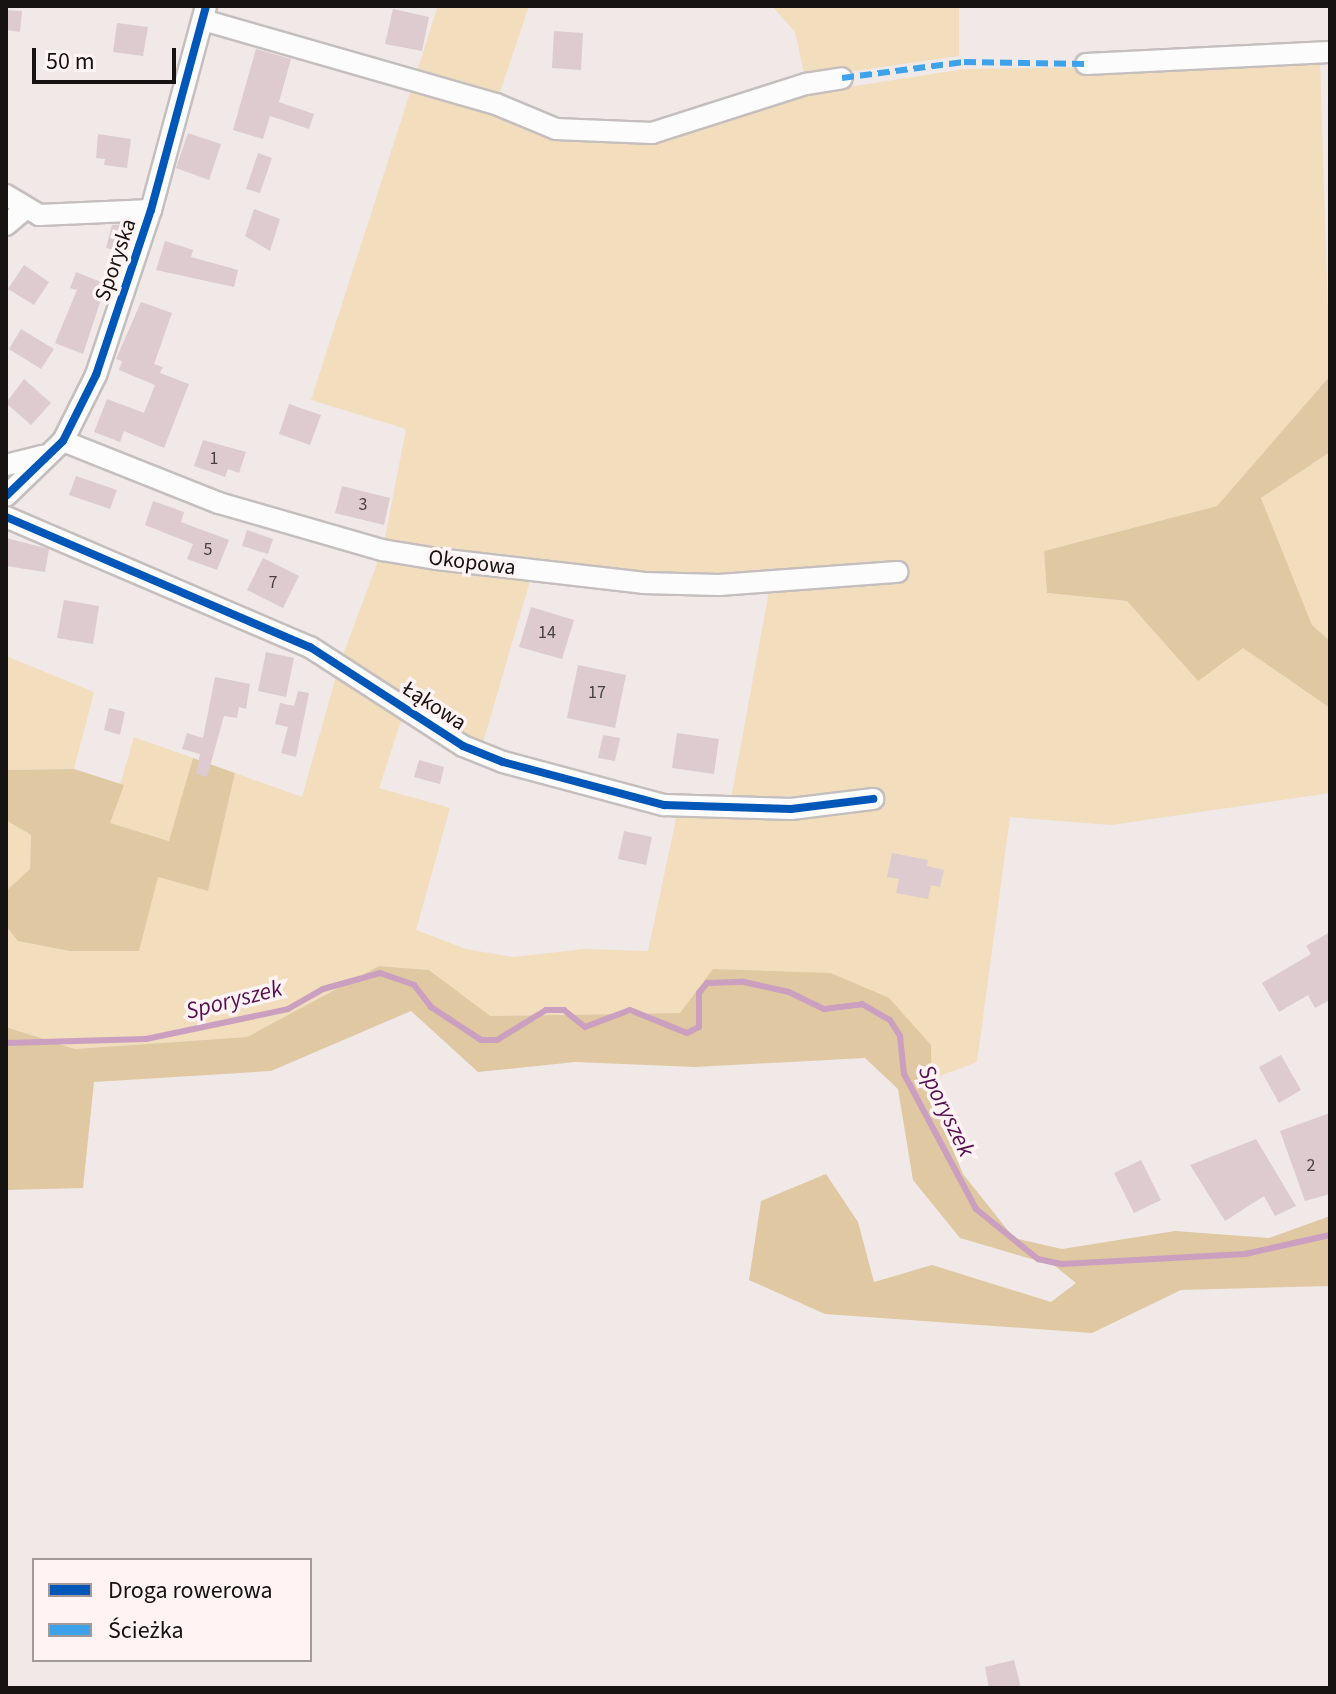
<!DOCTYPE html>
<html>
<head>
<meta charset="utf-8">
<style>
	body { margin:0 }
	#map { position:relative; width:1336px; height:1694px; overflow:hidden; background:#f0e9e8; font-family:"Source Sans 3",sans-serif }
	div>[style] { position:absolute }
	.green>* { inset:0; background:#f2ddbd }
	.forest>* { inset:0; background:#dfc8a2 }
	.stream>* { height:6px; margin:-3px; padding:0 3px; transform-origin:3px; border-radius:3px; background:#ca9fbf }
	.building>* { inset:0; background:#ddcbcf }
	.roads { filter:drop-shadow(2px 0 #c4bfbe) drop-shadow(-2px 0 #c4bfbe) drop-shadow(0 2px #c4bfbe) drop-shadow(0 -2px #c4bfbe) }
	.minor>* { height:20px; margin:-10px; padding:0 10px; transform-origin:10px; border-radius:10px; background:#fdfcfc }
	.quiet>* { height:6px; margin-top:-3px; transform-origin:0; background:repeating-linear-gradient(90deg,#3da2ea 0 12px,transparent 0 18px) }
	.cycleway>* { height:8px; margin:-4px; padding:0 4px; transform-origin:4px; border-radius:4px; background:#0057b8 }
	span { translate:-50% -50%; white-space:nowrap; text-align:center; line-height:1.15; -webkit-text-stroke:7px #fff4f3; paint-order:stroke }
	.number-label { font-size:18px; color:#484141 }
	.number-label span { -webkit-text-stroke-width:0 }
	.street-label { font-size:22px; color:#171312 }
	.water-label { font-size:24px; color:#57104f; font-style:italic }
	.frame { position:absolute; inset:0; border:8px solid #171312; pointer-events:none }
	.legend { position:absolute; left:32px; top:1558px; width:280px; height:104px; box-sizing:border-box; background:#fff4f3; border:2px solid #a29a99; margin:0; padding:10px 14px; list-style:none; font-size:24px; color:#171312 }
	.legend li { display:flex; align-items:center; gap:16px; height:40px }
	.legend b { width:40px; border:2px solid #a29a99 }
	.scale { position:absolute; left:32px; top:48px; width:144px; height:36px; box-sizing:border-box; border:4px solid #171312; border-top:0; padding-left:10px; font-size:24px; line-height:28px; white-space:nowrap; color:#171312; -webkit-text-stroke:6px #fff4f3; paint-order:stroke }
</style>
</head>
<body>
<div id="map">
	<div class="green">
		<div style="clip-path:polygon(438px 6px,529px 6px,496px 104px,648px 141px,809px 93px,965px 69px,1320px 63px,1330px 376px,1217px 506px,1044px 551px,1047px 593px,1127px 601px,1197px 680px,1242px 647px,1330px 708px,1330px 793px,1111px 825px,1010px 817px,977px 1062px,932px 1079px,931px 1045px,889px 999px,831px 973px,681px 1013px,489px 1016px,429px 970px,379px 966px,247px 1037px,75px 1049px,6px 1027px,6px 926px,18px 941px,69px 951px,138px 951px,158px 877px,208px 891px,235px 773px,302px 797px,339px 666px,382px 550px,533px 571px,480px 753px,405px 709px,379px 788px,450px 808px,416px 930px,466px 949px,513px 957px,584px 949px,648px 951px,677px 814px,883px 800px,879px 792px,731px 799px,769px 591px,721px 580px,645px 577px,384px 543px,406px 429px,311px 400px)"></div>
		<div style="clip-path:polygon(772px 6px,959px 6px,959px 56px,805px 78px,795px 32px)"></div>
		<div style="clip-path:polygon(1330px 452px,1330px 641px,1312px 625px,1261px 498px)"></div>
		<div style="clip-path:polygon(6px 656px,94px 692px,74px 769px,6px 770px)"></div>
		<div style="clip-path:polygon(134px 737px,193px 758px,170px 841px,109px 823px)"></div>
		<div style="clip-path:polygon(6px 820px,31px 834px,30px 869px,6px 891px)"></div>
	</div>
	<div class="forest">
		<div style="clip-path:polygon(1330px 376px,1330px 452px,1261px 498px,1312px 625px,1330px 641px,1330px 708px,1243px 648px,1198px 681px,1127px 601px,1047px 593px,1044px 551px,1217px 506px)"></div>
		<div style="clip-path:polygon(193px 758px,235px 773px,208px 891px,158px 877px,139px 951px,69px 951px,18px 941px,6px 926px,6px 891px,30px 869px,31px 835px,6px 820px,6px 770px,74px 769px,124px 785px,110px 823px,169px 841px)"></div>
		<div style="clip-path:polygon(379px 966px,429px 970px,490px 1016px,680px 1013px,713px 969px,831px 973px,889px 998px,931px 1045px,932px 1099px,963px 1174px,1014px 1238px,1062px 1249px,1175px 1231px,1269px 1238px,1330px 1216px,1330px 1286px,1181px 1290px,1092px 1333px,825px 1314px,749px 1280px,761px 1201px,826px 1174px,858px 1222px,874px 1282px,932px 1265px,1051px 1302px,1076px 1283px,1055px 1266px,960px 1238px,913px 1180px,898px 1089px,865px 1058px,695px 1067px,575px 1062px,478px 1072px,411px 1011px,271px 1071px,94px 1082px,83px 1188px,6px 1190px,6px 1027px,75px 1049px,247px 1037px)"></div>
	</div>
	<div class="stream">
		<div style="left:6px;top:1043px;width:140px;rotate:-1.6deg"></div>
		<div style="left:146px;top:1039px;width:145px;rotate:-11.9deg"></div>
		<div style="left:288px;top:1009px;width:40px;rotate:-29.7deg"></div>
		<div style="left:323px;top:989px;width:59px;rotate:-15.7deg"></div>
		<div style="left:380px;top:973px;width:36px;rotate:19deg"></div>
		<div style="left:414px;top:985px;width:28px;rotate:52deg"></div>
		<div style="left:431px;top:1007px;width:60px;rotate:33.4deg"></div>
		<div style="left:481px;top:1040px;width:16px"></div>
		<div style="left:497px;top:1040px;width:57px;rotate:-31.5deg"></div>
		<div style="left:546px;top:1010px;width:18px"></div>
		<div style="left:564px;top:1010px;width:27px;rotate:39deg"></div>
		<div style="left:585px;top:1027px;width:48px;rotate:-20.7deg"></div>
		<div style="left:630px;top:1010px;width:61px;rotate:22deg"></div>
		<div style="left:687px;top:1033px;width:13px;rotate:-27deg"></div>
		<div style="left:699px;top:1027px;width:34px;rotate:-90deg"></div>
		<div style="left:699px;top:993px;width:13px;rotate:-51deg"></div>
		<div style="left:707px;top:983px;width:37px;rotate:-2deg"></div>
		<div style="left:744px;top:982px;width:46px;rotate:12.5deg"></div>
		<div style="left:789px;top:992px;width:39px;rotate:26deg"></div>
		<div style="left:824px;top:1009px;width:38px;rotate:-7deg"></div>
		<div style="left:862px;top:1004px;width:32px;rotate:30deg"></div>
		<div style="left:890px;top:1020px;width:19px;rotate:58deg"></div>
		<div style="left:900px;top:1036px;width:38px;rotate:84deg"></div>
		<div style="left:904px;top:1074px;width:153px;rotate:61.9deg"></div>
		<div style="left:976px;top:1209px;width:80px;rotate:38.9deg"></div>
		<div style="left:1038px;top:1259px;width:25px;rotate:12deg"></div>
		<div style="left:1062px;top:1264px;width:183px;rotate:-3.1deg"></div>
		<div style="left:1245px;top:1254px;width:87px;rotate:-12.6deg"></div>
	</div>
	<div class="building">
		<div style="clip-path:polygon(393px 9px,429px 17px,422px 51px,385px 44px)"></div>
		<div style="clip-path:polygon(6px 10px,22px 11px,20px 32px,6px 30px)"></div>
		<div style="clip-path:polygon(117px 23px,148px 27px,143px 56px,113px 52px)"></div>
		<div style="clip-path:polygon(554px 31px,583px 33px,581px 70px,552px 68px)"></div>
		<div style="clip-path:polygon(256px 49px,291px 59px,279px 102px,314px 114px,309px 129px,270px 116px,263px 139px,233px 130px)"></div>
		<div style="clip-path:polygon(188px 133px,221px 144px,209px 180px,176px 168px)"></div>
		<div style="clip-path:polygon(98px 134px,131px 139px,127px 168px,104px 165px,105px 159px,96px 158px)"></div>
		<div style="clip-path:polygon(258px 153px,272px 158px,260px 193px,246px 189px)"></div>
		<div style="clip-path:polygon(254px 209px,280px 219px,270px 251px,245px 236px)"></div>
		<div style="clip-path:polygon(130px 224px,123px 252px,106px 248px,112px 225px)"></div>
		<div style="clip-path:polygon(165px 241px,193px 250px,191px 257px,238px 270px,234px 287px,156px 270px)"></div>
		<div style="clip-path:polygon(24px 265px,49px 282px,34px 305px,8px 289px)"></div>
		<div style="clip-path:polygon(76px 272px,106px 284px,83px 354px,55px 343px,77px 290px,70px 288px)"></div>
		<div style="clip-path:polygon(141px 302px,172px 313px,154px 364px,163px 367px,160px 373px,189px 384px,164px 448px,124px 431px,120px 442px,94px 432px,107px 399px,144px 413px,155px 385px,119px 370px,122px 361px,116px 359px)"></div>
		<div style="clip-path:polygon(21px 329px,54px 349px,41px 369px,9px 349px)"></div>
		<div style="clip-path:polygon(24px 379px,51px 403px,31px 425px,6px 403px)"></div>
		<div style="clip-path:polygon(289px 404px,321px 415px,310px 445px,279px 434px)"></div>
		<div style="clip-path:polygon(203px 440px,246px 452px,239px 473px,228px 469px,225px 477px,194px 466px)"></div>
		<div style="clip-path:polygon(76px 476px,117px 490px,110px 509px,69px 495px)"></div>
		<div style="clip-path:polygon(342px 486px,390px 498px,384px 525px,335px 513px)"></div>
		<div style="clip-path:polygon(153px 501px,184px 512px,181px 522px,229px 540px,217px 570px,187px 559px,193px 544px,145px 525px)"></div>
		<div style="clip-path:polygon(247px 530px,273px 539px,268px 554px,242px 546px)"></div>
		<div style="clip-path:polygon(6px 538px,49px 549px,45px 572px,6px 566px)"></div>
		<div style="clip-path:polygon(263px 558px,299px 576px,283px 608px,247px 590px)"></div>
		<div style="clip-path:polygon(64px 600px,99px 606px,93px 644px,57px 638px)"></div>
		<div style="clip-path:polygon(531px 607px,574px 620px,562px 659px,519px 647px)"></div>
		<div style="clip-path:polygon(266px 652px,294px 658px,286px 697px,258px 691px)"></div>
		<div style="clip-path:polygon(578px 665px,626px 675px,615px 728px,567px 718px)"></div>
		<div style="clip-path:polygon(215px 677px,250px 684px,246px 709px,239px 707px,237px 718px,224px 716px,207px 777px,196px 774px,200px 754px,182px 749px,187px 733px,203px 738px)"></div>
		<div style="clip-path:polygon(298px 691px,309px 693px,296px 757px,281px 753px,288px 727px,275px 724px,280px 703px,294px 706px)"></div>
		<div style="clip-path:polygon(109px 708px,125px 712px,120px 735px,104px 730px)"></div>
		<div style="clip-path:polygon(677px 733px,719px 739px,714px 774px,672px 768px)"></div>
		<div style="clip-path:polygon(603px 735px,620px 738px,615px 761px,598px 758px)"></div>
		<div style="clip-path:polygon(419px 760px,444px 767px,440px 784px,414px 777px)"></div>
		<div style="clip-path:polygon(624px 831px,652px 837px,646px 865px,618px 859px)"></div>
		<div style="clip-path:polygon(892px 853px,928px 860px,927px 866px,944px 870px,940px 887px,931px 885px,928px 899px,896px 893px,899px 879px,887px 877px)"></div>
		<div style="clip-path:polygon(1330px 932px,1330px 1000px,1315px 1008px,1308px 995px,1279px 1012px,1262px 983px,1311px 954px,1306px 946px)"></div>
		<div style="clip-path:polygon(1281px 1055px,1301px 1090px,1279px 1103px,1259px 1067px)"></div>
		<div style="clip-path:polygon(1330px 1113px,1330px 1194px,1305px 1201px,1280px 1131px)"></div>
		<div style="clip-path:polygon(1256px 1139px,1296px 1206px,1275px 1216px,1264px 1196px,1225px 1221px,1190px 1165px)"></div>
		<div style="clip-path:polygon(1141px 1160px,1161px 1200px,1134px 1213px,1114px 1173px)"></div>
		<div style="clip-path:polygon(1014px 1660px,1021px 1688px,989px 1688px,985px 1667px)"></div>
	</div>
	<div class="roads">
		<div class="minor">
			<div style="left:203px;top:20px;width:305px;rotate:16deg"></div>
			<div style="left:496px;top:104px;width:65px;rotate:22.6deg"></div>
			<div style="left:556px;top:129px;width:96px;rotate:2.4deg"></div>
			<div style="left:652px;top:133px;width:162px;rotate:-17.7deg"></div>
			<div style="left:806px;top:84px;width:36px;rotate:-9deg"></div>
			<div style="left:1086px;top:64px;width:244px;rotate:-2.8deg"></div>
			<div style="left:6px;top:195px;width:39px;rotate:31deg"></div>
			<div style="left:39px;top:215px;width:112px;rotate:-2.6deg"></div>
			<div style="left:6px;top:225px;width:26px;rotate:-40deg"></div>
			<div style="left:63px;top:441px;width:168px;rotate:21.7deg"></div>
			<div style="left:219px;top:503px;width:170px;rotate:16.1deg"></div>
			<div style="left:382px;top:550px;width:56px;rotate:9.3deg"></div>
			<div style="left:437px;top:559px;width:207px;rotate:6.6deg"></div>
			<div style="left:643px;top:583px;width:76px;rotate:1.5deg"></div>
			<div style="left:719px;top:585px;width:179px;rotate:-4.2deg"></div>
			<div style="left:6px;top:465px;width:38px;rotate:-14deg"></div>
			<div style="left:6px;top:496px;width:79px;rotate:-44deg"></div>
			<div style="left:63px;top:441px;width:74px;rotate:-63.4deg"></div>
			<div style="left:96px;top:375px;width:174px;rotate:-71.6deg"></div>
			<div style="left:151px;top:210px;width:211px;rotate:-74.9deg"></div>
			<div style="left:6px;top:517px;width:331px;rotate:23.2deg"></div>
			<div style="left:310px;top:647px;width:182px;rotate:32.9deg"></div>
			<div style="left:463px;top:746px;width:43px;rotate:21.8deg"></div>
			<div style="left:503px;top:762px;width:167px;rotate:15deg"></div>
			<div style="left:664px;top:805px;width:127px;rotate:1.8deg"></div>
			<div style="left:791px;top:809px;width:83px;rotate:-7deg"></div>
		</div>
	</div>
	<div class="quiet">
		<div style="left:842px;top:78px;width:123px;rotate:-7.5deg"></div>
		<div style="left:964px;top:62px;width:122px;rotate:0.9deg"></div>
	</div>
	<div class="cycleway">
		<div style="left:6px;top:496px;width:79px;rotate:-44deg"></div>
		<div style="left:63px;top:441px;width:74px;rotate:-63.4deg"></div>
		<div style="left:96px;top:375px;width:174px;rotate:-71.6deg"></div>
		<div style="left:151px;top:210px;width:211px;rotate:-74.9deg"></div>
		<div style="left:6px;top:517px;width:331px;rotate:23.2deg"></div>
		<div style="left:310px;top:647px;width:182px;rotate:32.9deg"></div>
		<div style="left:463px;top:746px;width:43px;rotate:21.8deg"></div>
		<div style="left:503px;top:762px;width:167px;rotate:15deg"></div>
		<div style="left:664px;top:805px;width:127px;rotate:1.8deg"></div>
		<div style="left:791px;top:809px;width:83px;rotate:-7deg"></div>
	</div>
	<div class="number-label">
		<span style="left:214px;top:459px">1</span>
		<span style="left:363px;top:505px">3</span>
		<span style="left:208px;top:550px">5</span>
		<span style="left:273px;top:583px">7</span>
		<span style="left:547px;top:633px">14</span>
		<span style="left:597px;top:693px">17</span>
		<span style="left:1311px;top:1166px">2</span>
	</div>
	<div class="street-label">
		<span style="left:116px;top:260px;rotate:-71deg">Sporyska</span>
		<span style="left:472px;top:563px;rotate:7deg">Okopowa</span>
		<span style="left:434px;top:706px;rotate:33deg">Łąkowa</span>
	</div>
	<div class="water-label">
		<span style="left:234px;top:1000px;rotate:-14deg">Sporyszek</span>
		<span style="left:946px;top:1111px;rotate:64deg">Sporyszek</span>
	</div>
	<div class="frame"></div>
	<ul class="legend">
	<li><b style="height:10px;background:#0057b8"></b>Droga rowerowa</li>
	<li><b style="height:10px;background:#3da2ea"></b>Ścieżka</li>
	</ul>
	<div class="scale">50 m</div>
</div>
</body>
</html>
